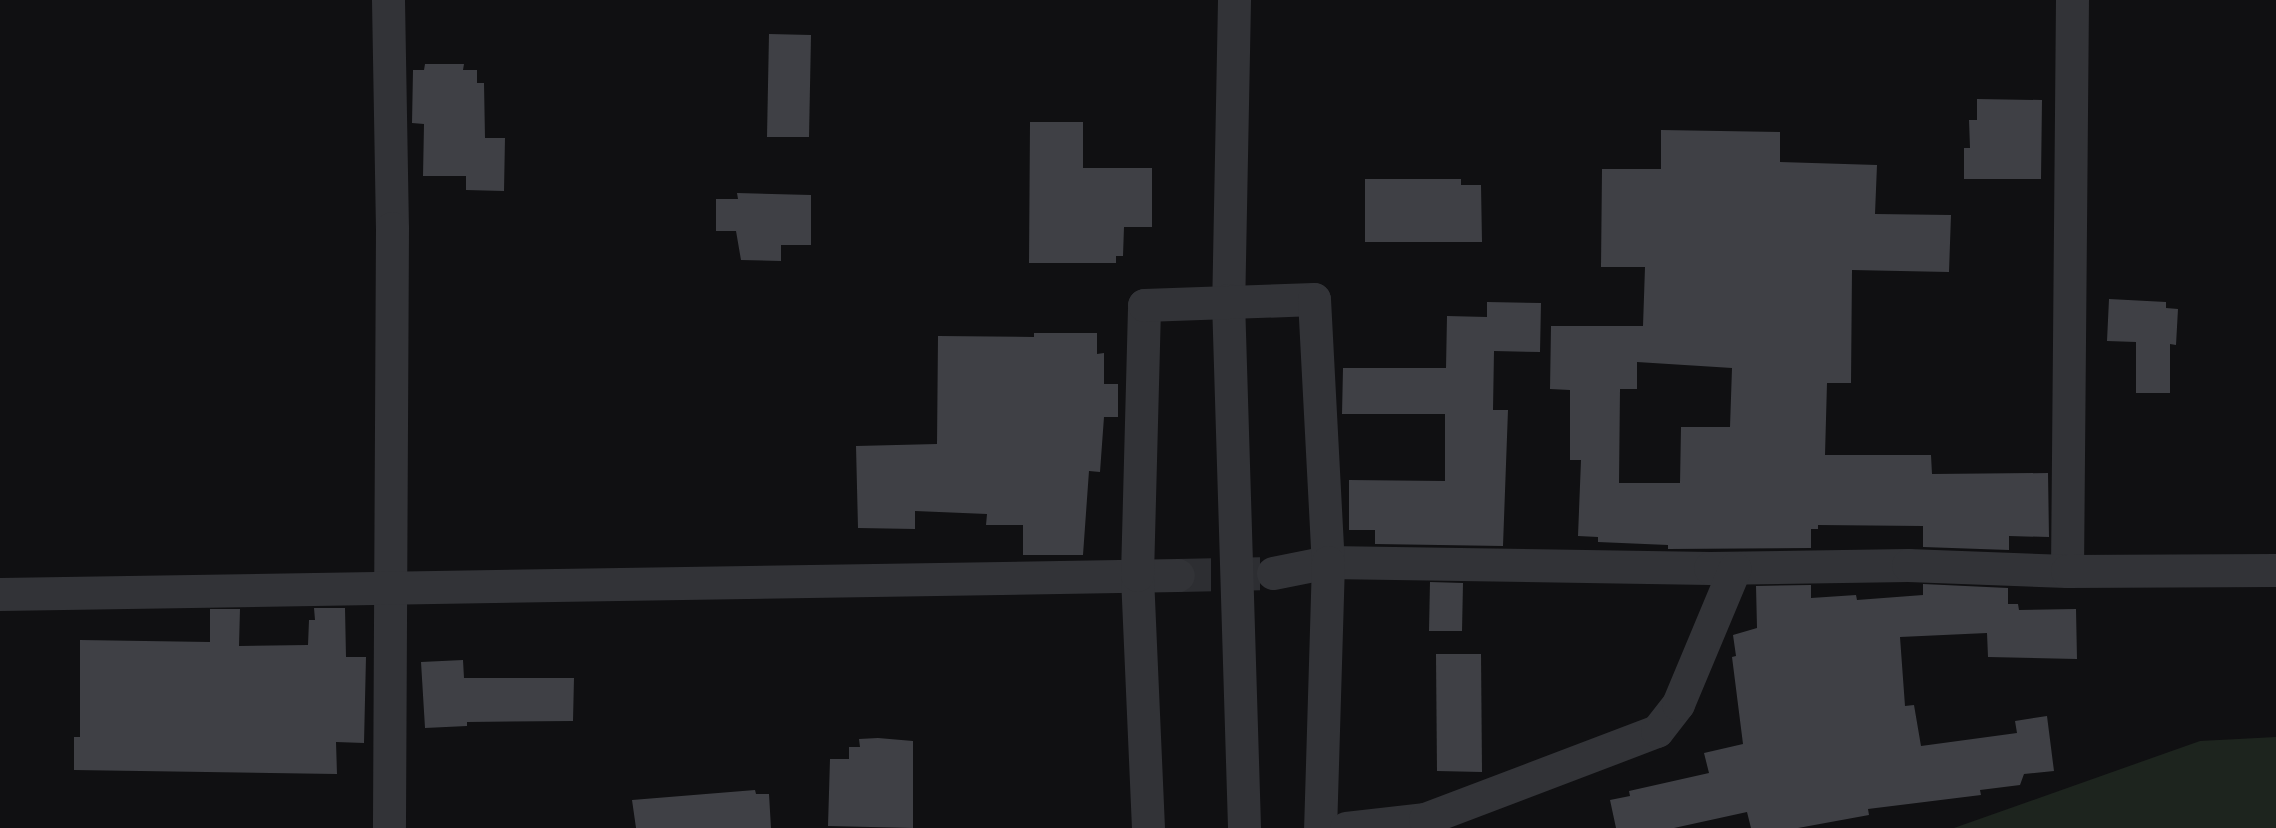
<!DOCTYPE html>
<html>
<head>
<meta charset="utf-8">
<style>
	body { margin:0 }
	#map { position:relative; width:2276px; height:828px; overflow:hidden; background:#101012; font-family:"Asap Condensed",sans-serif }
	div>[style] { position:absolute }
	.green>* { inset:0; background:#1d241e }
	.building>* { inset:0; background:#3f4045 }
	.minor-tunnel>* { height:33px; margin-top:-16.5px; transform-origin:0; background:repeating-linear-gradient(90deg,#2d2e32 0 33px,transparent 0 49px) }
	.minor>* { height:33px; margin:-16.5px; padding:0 16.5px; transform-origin:16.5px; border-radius:16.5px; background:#323337 }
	span { translate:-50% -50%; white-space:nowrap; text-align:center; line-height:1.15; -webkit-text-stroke:4.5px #0c0c0d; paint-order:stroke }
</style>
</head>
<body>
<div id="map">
	<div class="green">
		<div style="clip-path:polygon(2276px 737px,2276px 828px,1954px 828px,2200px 741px)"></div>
	</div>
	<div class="building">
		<div style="clip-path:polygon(769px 34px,811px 35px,809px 137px,767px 137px)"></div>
		<div style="clip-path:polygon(425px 64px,464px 64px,463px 70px,477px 70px,477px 83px,484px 83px,485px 138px,505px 138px,504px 191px,466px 190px,466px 176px,423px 176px,424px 124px,412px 123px,413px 70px,424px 70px)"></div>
		<div style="clip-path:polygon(1977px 99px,2042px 100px,2041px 179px,1964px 179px,1964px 148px,1970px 148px,1969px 120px,1977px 120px)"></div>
		<div style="clip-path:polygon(1030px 122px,1083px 122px,1083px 168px,1152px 168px,1152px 227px,1124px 227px,1123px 256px,1116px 256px,1116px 263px,1029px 263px)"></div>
		<div style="clip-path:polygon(evenodd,1661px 130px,1780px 132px,1780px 162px,1877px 165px,1875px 214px,1951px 215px,1949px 272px,1852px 270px,1851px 383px,1827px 383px,1825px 455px,1931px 455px,1932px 474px,2048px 473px,2049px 537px,2009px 536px,2009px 550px,1923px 547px,1923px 526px,1818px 525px,1818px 529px,1811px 529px,1811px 548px,1668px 549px,1668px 545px,1598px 542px,1598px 537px,1578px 536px,1581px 460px,1570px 460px,1570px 390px,1550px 389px,1551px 326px,1643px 326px,1645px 267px,1601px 267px,1602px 169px,1661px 169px,1661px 130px,1637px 362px,1732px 368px,1730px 427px,1681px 427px,1680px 483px,1619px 483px,1620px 389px,1637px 389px,1637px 362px)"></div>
		<div style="clip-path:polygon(1365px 179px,1461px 179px,1461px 185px,1481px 185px,1482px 242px,1365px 242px)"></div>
		<div style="clip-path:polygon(737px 193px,811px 195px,811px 245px,781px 245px,781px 261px,741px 260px,736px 231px,716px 231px,716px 199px,738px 199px)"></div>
		<div style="clip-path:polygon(2109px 299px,2166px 302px,2166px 308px,2178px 309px,2176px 345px,2170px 344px,2170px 393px,2136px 393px,2136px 342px,2107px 341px)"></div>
		<div style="clip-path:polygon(1487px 302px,1541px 303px,1540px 352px,1494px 351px,1493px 410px,1508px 410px,1503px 546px,1375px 544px,1375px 530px,1349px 530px,1349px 480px,1445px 481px,1445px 414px,1342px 414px,1343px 368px,1446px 368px,1447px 316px,1487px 317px)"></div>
		<div style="clip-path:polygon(1034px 333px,1097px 333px,1097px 354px,1104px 353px,1104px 384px,1118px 384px,1118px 417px,1104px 417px,1100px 472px,1089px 471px,1083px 555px,1023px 555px,1023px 525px,986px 525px,987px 514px,915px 511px,915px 529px,858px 528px,856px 446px,937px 444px,938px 336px,1034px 337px)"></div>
		<div style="clip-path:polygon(1430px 582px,1463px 583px,1462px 631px,1429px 631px)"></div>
		<div style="clip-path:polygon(1923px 584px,2008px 588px,2008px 604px,2018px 604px,2019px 610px,2076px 609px,2077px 659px,1988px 657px,1987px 633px,1900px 637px,1905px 706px,1914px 705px,1921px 746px,2017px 733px,2015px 721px,2047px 716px,2054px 771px,2024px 774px,2020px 785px,1980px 790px,1981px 795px,1868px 809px,1869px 815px,1798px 828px,1751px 828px,1747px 812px,1674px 828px,1616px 828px,1610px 800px,1630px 796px,1629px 791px,1709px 773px,1704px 753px,1743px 744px,1732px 657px,1736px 656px,1733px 635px,1757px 628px,1756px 586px,1811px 585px,1811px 598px,1856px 595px,1857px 600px,1923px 595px)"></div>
		<div style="clip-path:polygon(314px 608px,345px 608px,346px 657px,366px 657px,364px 743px,336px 742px,337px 774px,74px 770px,74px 737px,80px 737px,80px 640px,210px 642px,210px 609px,240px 609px,239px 646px,308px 645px,309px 620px,315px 620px)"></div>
		<div style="clip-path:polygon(1436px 654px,1481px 654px,1482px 772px,1437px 771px)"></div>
		<div style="clip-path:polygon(463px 660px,464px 678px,574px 678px,573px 721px,467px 722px,467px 726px,425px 728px,421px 662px)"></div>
		<div style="clip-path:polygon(878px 738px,913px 741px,913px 828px,828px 826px,830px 759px,849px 759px,849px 747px,860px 747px,859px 739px)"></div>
		<div style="clip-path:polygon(755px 790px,756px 794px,769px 794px,771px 828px,636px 828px,632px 800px)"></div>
	</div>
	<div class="minor-tunnel">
		<div style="left:1178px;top:575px;width:95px;rotate:-1.2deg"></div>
	</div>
	<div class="minor">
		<div style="left:388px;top:0;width:228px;rotate:89deg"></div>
		<div style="left:392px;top:228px;width:600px;rotate:90.29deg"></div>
		<div style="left:1234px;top:0;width:300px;rotate:91.1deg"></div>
		<div style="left:1228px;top:300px;width:528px;rotate:88.26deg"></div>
		<div style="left:2067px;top:571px;width:571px;rotate:-89.5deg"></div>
		<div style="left:1273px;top:573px;width:56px;rotate:-11.3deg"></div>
		<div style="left:1328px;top:562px;width:382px;rotate:0.9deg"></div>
		<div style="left:1710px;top:568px;width:198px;rotate:-0.9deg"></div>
		<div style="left:1908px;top:565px;width:159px;rotate:2.2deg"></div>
		<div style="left:2067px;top:571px;width:209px;rotate:-0.3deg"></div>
		<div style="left:0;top:594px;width:1178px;rotate:-0.92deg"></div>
		<div style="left:1148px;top:828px;width:253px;rotate:-92.5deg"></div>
		<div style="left:1137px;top:575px;width:270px;rotate:-88.5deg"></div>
		<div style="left:1144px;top:305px;width:170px;rotate:-2deg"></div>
		<div style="left:1314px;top:299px;width:263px;rotate:87deg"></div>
		<div style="left:1328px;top:562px;width:266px;rotate:91.7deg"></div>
		<div style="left:1346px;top:828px;width:80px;rotate:-6.5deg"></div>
		<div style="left:1425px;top:819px;width:248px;rotate:-20.8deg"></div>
		<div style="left:1657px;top:731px;width:34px;rotate:-52deg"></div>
		<div style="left:1678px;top:704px;width:147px;rotate:-67.3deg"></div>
	</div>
</div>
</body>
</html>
